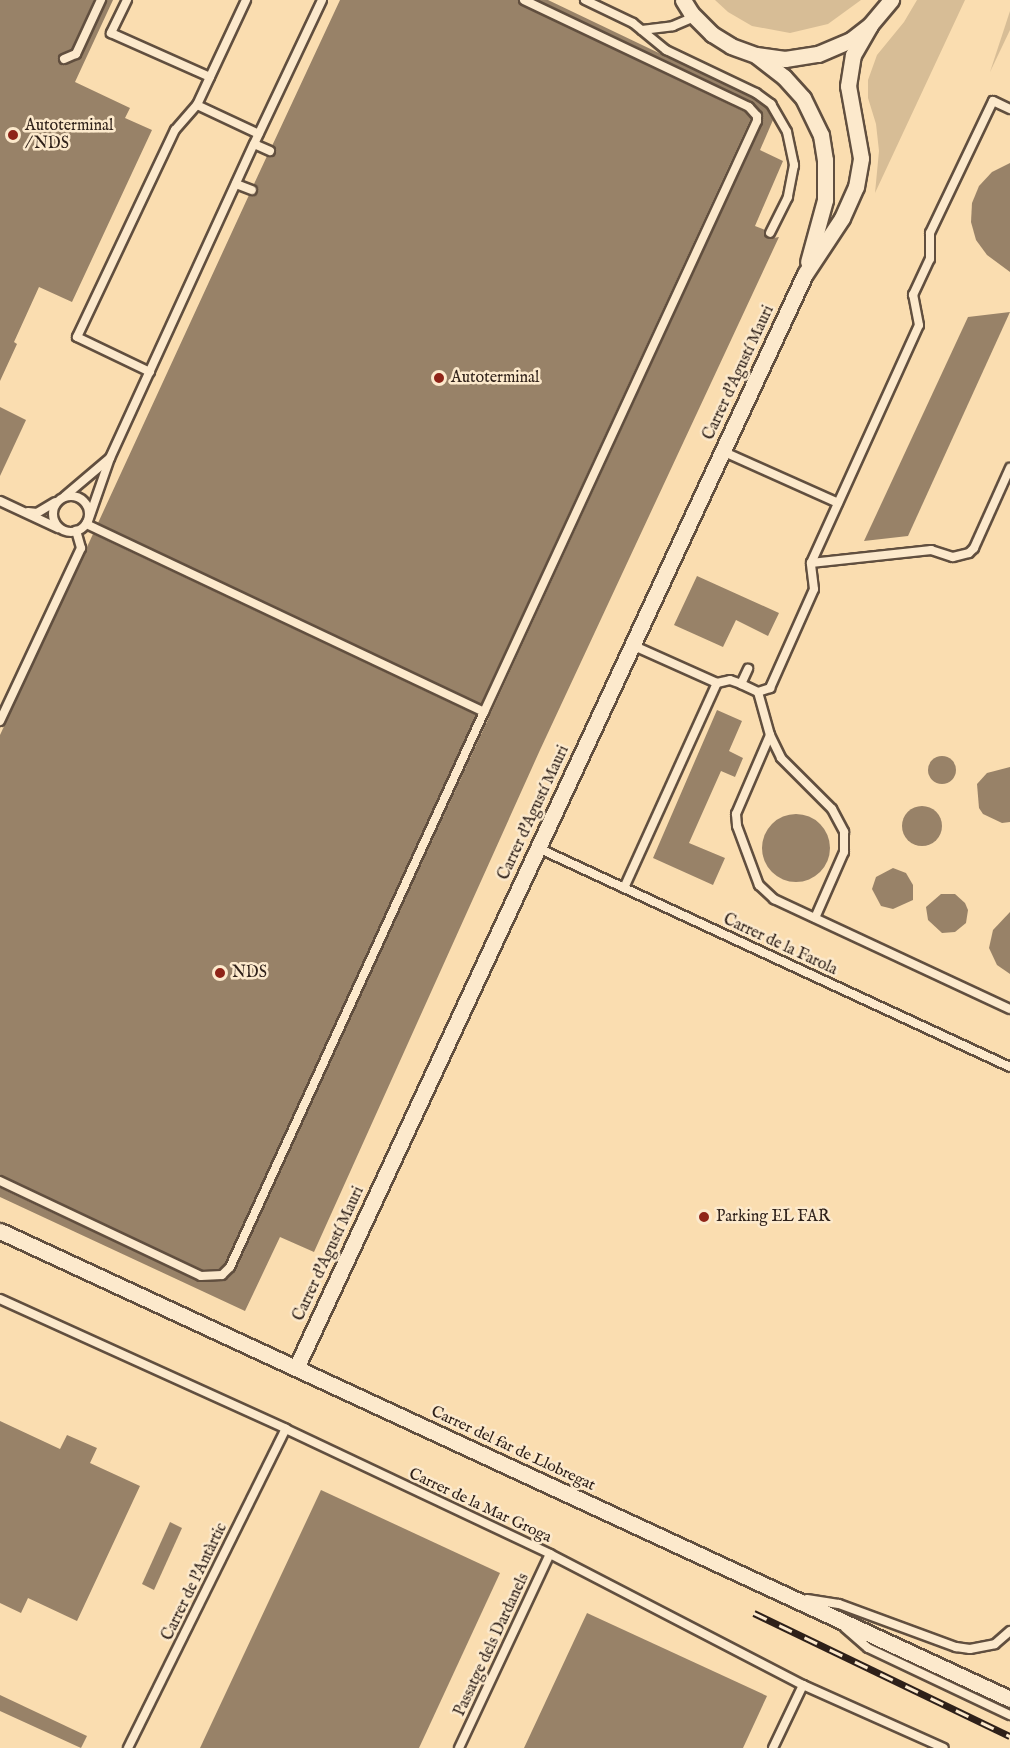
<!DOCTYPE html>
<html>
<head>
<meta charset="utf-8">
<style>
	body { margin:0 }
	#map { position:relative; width:1010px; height:1748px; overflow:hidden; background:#faddb0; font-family:"IM FELL English",serif }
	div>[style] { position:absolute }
	.green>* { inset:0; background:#d7bd96 }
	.building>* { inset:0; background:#988268 }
	.round { border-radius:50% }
	.roads { filter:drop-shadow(2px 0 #614f3f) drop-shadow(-2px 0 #614f3f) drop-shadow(0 2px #614f3f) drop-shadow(0 -2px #614f3f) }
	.lane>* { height:8px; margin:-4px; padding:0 4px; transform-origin:4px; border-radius:4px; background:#fce9cc }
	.lane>.ring { margin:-4px; padding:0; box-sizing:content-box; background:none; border:8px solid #fce9cc; border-radius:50% }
	.street>* { height:15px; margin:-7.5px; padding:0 7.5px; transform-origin:7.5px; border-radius:7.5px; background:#fce9cc }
	.rail>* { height:7px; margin-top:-3.5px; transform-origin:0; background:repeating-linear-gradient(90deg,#fce9cc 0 14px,#2e2019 0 28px); box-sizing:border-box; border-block:2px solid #2e2019 }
	.dots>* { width:16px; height:16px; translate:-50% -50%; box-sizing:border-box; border:3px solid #fce9cc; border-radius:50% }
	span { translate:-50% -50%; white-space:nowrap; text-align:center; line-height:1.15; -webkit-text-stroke:5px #fce9cc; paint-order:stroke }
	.poi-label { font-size:16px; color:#2e2019 }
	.left { translate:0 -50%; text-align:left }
	.street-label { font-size:16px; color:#2e2019 }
</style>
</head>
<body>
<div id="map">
	<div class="green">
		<div style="clip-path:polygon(715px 0,861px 0,828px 24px,790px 33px,752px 26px,728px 12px)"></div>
		<div style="clip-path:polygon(917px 0,965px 0,875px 193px,879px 151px,876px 124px,868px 98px,868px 80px,877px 55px,904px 22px)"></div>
		<div style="clip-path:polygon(1010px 11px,1010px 30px,990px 72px)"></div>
	</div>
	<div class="building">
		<div style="clip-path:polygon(0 0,94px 0,72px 49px,59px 56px,59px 62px,64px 65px,81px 57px,107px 0,113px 0,75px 82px,130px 108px,125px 118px,152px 130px,72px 302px,39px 287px,14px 342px,17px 344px,0 381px)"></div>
		<div style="clip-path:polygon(340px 0,518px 0,521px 5px,745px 112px,751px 118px,481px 704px,98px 523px,249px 195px,257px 193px,254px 184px,267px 156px,275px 154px,272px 146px)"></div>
		<div style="clip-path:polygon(538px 0,548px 0,753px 98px,766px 108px,773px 120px,760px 150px,783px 161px,755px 226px,765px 230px,768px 239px,779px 237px,540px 750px,314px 1252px,280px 1237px,245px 1311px,0 1197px,0 1188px,198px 1281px,223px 1281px,234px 1271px,762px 124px,762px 113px,752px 102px)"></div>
		<div style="clip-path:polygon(1010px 163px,1010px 272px,987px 255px,976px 240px,971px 222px,972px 203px,979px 186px,992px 172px)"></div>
		<div style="clip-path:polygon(1010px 312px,908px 536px,864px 541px,968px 317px)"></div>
		<div style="clip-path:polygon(0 407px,26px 420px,0 476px)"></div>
		<div style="clip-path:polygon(93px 534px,476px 715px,225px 1264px,219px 1269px,202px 1270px,0 1175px,0 735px)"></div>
		<div style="clip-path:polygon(697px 576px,779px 613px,768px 636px,736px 620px,723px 647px,674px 625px)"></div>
		<div style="clip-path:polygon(717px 710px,742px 721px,729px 751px,743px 758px,735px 777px,721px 771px,689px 843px,725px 858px,713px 885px,653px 858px)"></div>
		<div class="round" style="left:928px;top:756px;width:28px;height:28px"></div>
		<div style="clip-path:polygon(1010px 767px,1010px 822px,1002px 823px,983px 814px,979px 808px,977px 784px,987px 773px)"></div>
		<div class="round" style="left:902px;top:806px;width:40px;height:40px"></div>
		<div class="round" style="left:762px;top:814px;width:68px;height:68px"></div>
		<div style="clip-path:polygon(893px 868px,906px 873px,913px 885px,913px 900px,893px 909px,881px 906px,872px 889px,876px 877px)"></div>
		<div style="clip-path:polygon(941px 894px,955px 894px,965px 903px,968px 910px,966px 923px,955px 932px,942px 933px,928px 920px,926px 907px)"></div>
		<div style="clip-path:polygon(1010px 912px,1010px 974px,997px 965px,989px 948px,993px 930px)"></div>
		<div style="clip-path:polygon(0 1421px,60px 1449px,67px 1435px,97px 1448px,90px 1463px,140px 1486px,77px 1621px,28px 1598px,21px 1613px,0 1603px)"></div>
		<div style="clip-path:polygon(321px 1490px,500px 1573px,419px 1748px,200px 1748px)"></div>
		<div style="clip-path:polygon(170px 1522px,182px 1528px,154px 1590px,142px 1584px)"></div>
		<div style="clip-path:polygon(587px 1613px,767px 1696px,743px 1748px,524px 1748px)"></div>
		<div style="clip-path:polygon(0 1695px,87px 1736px,81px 1748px,0 1711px)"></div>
	</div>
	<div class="roads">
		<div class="lane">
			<div style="left:127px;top:0;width:37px;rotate:116deg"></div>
			<div style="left:111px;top:33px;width:108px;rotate:24deg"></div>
			<div style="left:210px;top:77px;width:85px;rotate:-64.9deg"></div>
			<div style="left:585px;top:0;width:53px;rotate:25.6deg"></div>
			<div style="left:633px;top:23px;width:43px;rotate:39.3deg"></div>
			<div style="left:666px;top:50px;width:100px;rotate:25.5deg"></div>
			<div style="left:756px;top:93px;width:19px;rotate:36deg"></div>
			<div style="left:771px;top:104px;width:32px;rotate:60deg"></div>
			<div style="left:787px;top:132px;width:34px;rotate:78deg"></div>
			<div style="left:794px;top:165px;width:33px;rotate:101deg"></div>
			<div style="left:788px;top:197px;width:40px;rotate:116.6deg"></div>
			<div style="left:642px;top:30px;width:31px;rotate:-7deg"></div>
			<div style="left:673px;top:26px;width:23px;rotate:-23deg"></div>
			<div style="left:64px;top:59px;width:13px;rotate:-23deg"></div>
			<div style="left:76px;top:54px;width:60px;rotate:-65.2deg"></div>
			<div style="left:210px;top:77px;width:31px;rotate:115deg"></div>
			<div style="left:197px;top:105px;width:68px;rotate:25.1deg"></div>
			<div style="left:270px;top:151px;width:17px;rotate:-156deg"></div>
			<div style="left:254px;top:144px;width:159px;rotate:-64.7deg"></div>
			<div style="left:236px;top:184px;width:17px;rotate:21deg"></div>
			<div style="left:150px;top:372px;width:81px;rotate:-154.4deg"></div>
			<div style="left:77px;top:337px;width:229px;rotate:-64.7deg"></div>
			<div style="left:175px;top:130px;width:33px;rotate:-49deg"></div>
			<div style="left:722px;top:451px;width:127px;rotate:24.1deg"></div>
			<div style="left:110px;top:458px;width:345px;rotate:-65.4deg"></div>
			<div class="ring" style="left:53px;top:496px;width:28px;height:28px"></div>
			<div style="left:65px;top:496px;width:59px;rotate:-40.2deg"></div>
			<div style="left:110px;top:458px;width:67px;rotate:109.2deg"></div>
			<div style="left:0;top:501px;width:64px;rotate:25deg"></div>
			<div style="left:28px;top:512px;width:9px;rotate:6deg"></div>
			<div style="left:37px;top:513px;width:21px;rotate:-31deg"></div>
			<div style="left:811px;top:563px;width:121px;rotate:-6.2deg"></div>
			<div style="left:931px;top:550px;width:23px;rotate:18deg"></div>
			<div style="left:953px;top:557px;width:16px;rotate:-14deg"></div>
			<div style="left:969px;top:553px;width:7px;rotate:-45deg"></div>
			<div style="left:974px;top:548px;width:88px;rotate:-65.8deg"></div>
			<div style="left:632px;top:645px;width:93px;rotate:24.1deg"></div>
			<div style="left:717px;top:683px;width:13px;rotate:-13deg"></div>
			<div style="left:730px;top:680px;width:12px;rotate:20deg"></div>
			<div style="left:741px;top:684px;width:17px;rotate:-65deg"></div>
			<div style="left:741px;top:684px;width:19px;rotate:25deg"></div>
			<div style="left:758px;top:692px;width:45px;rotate:74.4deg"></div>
			<div style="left:770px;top:735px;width:86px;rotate:113.3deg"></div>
			<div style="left:736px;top:814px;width:12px;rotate:85deg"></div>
			<div style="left:737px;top:826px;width:63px;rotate:69.6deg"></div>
			<div style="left:759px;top:885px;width:21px;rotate:43deg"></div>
			<div style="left:774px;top:899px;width:260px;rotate:25deg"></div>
			<div style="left:758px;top:692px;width:13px;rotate:-18deg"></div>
			<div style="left:770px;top:688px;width:108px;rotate:-66deg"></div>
			<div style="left:814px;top:589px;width:26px;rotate:-97deg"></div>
			<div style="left:811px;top:563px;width:261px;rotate:-65.6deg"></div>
			<div style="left:919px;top:325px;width:31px;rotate:-101deg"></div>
			<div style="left:913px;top:295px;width:40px;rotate:-65deg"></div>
			<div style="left:930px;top:259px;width:26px;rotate:-90deg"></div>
			<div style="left:930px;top:233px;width:146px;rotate:-64.5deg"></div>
			<div style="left:993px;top:101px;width:19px;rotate:25deg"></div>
			<div style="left:484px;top:712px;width:651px;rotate:-65.21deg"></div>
			<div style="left:757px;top:121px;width:5px;rotate:-90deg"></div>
			<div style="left:757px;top:116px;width:12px;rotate:-132deg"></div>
			<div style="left:749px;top:107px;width:249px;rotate:-154.6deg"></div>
			<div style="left:0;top:721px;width:191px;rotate:-64.9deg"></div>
			<div style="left:81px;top:548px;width:18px;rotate:-106deg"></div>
			<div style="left:770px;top:735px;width:25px;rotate:64deg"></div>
			<div style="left:781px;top:758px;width:72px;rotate:45deg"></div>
			<div style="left:832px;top:809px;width:26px;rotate:62deg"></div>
			<div style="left:844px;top:832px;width:20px;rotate:90deg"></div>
			<div style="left:844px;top:852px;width:72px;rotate:113.7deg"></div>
			<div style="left:538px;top:848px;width:520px;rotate:24.89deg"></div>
			<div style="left:624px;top:888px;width:225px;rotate:-65.6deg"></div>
			<div style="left:0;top:1181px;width:222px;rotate:25.3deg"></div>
			<div style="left:201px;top:1276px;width:21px;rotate:-3deg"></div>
			<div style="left:222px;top:1275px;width:11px;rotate:-45deg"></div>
			<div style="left:230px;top:1267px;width:610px;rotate:-65.41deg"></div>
			<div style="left:484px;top:712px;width:440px;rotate:-154.7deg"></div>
			<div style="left:0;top:1299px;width:314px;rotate:24.4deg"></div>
			<div style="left:286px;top:1429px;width:292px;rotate:25.3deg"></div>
			<div style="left:550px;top:1554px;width:285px;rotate:27.4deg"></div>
			<div style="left:803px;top:1685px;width:154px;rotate:24.1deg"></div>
			<div style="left:807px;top:1599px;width:32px;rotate:9deg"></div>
			<div style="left:839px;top:1604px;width:125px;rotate:20.2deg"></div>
			<div style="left:956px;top:1647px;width:14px;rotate:8deg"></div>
			<div style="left:970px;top:1649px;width:25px;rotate:-11deg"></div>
			<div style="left:995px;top:1644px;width:20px;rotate:-41deg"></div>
			<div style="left:845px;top:1628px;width:30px;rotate:41deg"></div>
			<div style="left:868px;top:1648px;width:157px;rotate:25.3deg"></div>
			<div style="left:128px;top:1748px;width:356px;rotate:-63.7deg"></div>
			<div style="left:459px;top:1748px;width:214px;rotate:-64.9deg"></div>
			<div style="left:773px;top:1748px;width:70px;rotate:-64.5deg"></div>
		</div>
		<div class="street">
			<div style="left:683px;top:0;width:15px;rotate:58deg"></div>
			<div style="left:691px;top:13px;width:30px;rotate:45deg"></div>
			<div style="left:712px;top:34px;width:22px;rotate:32deg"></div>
			<div style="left:731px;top:46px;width:27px;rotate:20deg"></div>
			<div style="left:756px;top:55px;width:29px;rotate:8deg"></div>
			<div style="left:785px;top:59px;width:33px;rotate:-9deg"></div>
			<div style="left:818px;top:54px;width:36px;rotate:-23deg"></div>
			<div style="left:851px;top:40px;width:24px;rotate:-38deg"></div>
			<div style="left:870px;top:25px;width:33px;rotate:-50deg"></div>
			<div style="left:757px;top:56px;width:34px;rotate:38deg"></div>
			<div style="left:784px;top:77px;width:28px;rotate:48deg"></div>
			<div style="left:803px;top:98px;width:41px;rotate:64.1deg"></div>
			<div style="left:821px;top:135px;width:25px;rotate:81deg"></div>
			<div style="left:825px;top:160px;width:40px;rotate:90deg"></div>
			<div style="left:825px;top:200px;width:64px;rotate:105.3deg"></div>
			<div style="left:0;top:1231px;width:1113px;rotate:24.86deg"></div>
			<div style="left:296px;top:1368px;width:1207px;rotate:-65.05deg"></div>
			<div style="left:805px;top:274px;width:67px;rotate:-56.5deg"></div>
			<div style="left:842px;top:218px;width:34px;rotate:-66deg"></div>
			<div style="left:856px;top:187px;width:29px;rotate:-80deg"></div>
			<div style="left:861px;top:158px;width:73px;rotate:-100.2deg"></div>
			<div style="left:848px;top:86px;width:31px;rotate:-81deg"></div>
			<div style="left:853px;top:55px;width:34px;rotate:-60deg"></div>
		</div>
	</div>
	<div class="rail">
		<div style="left:754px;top:1613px;width:284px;rotate:25.7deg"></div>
	</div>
	<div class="dots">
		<div style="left:13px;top:135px;background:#8f2418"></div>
		<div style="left:439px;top:378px;background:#8f2418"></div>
		<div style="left:220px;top:973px;background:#8f2418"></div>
		<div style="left:704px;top:1217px;background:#8f2418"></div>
	</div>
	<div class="poi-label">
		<span class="left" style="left:25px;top:135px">Autoterminal<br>/ NDS</span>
		<span class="left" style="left:451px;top:378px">Autoterminal</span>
		<span class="left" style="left:232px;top:973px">NDS</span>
		<span class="left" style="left:716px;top:1217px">Parking EL FAR</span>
	</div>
	<div class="street-label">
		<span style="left:739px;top:373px;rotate:-65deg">Carrer d'Agustí Mauri</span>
		<span style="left:534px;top:813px;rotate:-65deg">Carrer d'Agustí Mauri</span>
		<span style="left:780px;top:945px;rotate:25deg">Carrer de la Farola</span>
		<span style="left:329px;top:1254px;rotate:-65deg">Carrer d'Agustí Mauri</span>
		<span style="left:513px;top:1449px;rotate:25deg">Carrer del far de Llobregat</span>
		<span style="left:480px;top:1506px;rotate:25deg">Carrer de la Mar Groga</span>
		<span style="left:195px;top:1582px;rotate:-64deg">Carrer de l'Antàrtic</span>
		<span style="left:492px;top:1645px;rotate:-65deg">Passatge dels Dardanels</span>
	</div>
</div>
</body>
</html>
